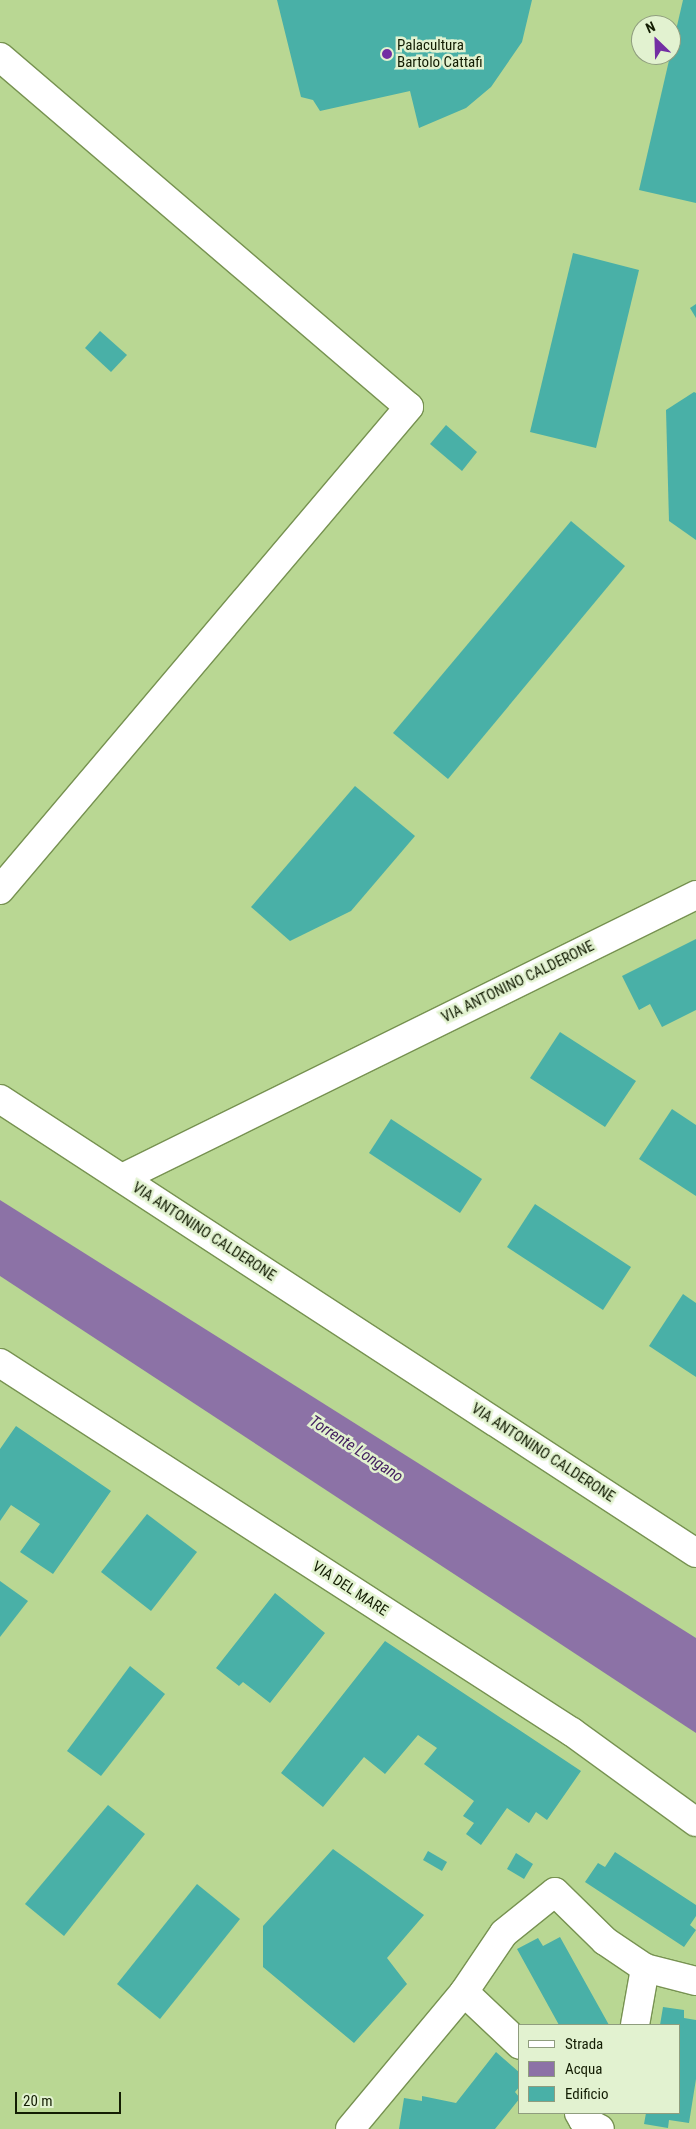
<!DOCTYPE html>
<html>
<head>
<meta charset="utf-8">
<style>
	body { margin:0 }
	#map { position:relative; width:696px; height:2129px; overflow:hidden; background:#b9d793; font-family:"Roboto Condensed",sans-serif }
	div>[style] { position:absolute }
	.water>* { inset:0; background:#8c72a6 }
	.building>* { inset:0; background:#49b0a7 }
	.roads { filter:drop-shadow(1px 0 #779251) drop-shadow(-1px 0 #779251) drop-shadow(0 1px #779251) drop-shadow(0 -1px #779251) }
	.minor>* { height:28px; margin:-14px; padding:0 14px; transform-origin:14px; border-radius:14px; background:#fff }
	.dots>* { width:14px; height:14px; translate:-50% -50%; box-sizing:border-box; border:2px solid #e2f2d0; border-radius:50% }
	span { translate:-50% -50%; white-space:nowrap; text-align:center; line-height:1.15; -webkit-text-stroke:5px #e2f2d0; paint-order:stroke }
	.poi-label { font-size:15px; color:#131d03 }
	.left { translate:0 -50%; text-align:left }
	.street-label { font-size:15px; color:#131d03 }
	.water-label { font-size:16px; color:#431e5f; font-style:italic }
	.legend { position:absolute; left:518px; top:2024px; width:162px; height:90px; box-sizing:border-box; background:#e2f2d0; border:1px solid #8f9d7e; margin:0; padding:6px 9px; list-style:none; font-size:15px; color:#131d03 }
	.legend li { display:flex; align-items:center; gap:10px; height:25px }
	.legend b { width:25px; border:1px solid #8f9d7e }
	.north { position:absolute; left:631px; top:15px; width:50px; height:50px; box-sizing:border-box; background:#e2f2d0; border:1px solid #8f9d7e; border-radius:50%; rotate:336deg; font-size:14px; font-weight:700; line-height:20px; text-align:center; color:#131d03 }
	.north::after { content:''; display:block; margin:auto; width:18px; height:22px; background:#732fa3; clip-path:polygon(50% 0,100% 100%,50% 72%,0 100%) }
	.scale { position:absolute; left:15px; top:2092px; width:106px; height:22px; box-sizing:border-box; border:2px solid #131d03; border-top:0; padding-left:6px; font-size:15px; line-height:18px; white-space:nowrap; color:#131d03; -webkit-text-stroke:4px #e2f2d0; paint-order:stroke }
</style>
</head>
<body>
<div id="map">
	<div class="water">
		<div style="clip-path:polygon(0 1200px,696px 1638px,696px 1733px,0 1276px)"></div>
	</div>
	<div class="building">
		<div style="clip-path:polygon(277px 0,532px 0,522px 42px,491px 87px,466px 108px,419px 128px,410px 91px,320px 111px,313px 100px,301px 97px)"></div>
		<div style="clip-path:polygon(683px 0,696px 0,696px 203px,639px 190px)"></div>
		<div style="clip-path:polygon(573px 253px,639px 270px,596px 448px,530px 432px)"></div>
		<div style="clip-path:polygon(696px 304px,696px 318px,690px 308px)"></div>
		<div style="clip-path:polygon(100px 331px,127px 355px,111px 372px,85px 348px)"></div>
		<div style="clip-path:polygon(694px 392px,696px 393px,696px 540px,669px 521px,666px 410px)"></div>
		<div style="clip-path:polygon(446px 425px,477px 452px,462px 471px,430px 444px)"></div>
		<div style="clip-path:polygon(571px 521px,625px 566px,448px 779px,393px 733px)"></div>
		<div style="clip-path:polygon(355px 786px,415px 836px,351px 911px,290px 941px,251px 907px)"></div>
		<div style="clip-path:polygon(696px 939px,696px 1010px,662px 1027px,650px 1004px,639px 1010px,622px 976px)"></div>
		<div style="clip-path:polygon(560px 1032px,636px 1081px,605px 1127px,530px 1078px)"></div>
		<div style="clip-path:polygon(672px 1109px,696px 1125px,696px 1196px,639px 1159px)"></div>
		<div style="clip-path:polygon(391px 1119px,482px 1179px,460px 1213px,369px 1153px)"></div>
		<div style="clip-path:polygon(535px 1204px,631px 1267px,603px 1310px,507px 1247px)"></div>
		<div style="clip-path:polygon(683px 1294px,696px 1303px,696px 1377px,649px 1346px)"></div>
		<div style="clip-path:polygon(16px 1426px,111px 1491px,53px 1574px,20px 1552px,40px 1524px,11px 1505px,0 1521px,0 1449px)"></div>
		<div style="clip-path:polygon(147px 1514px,197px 1552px,151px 1611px,101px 1572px)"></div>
		<div style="clip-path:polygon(0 1581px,28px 1601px,0 1637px)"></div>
		<div style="clip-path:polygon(275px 1593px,325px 1633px,270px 1703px,243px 1682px,239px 1686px,216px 1668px)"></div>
		<div style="clip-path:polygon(385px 1641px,581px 1771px,547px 1820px,536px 1812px,529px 1823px,507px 1808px,481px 1845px,466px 1834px,474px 1823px,463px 1816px,474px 1801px,424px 1764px,437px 1748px,418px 1735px,385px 1774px,364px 1757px,323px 1807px,281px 1773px)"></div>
		<div style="clip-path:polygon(130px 1666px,165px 1694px,101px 1776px,67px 1751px)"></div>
		<div style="clip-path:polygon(108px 1805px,145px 1834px,64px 1936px,25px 1904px)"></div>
		<div style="clip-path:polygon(333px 1849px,424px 1915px,387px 1958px,407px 1984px,354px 2043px,263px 1967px,263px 1926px)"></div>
		<div style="clip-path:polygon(428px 1851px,447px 1862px,442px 1871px,423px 1860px)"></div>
		<div style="clip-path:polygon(615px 1852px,696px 1905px,696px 1916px,690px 1925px,696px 1930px,684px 1947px,585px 1882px,598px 1863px,605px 1867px)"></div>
		<div style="clip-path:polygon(516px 1853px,533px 1864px,524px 1879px,507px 1869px)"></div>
		<div style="clip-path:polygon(197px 1884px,240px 1919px,160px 2019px,117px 1984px)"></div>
		<div style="clip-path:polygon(560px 1937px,609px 2025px,559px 2025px,517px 1949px,538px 1938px,543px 1946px)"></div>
		<div style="clip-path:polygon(663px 2007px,684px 2010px,684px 2018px,696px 2020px,696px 2079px,689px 2123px,669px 2120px,668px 2128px,644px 2124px,646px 2113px,680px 2113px,680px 2025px,660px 2025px)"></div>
		<div style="clip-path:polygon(496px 2052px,520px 2073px,520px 2086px,515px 2092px,520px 2098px,495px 2129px,399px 2129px,404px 2098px,422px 2101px,422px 2096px,456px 2103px)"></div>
	</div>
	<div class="roads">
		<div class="minor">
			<div style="left:0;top:57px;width:538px;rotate:40.56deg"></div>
			<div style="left:409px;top:407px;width:633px;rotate:130.26deg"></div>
			<div style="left:0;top:1099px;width:831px;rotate:33.12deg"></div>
			<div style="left:122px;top:1178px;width:640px;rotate:-26.24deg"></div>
			<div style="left:0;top:1363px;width:681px;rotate:32.83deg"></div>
			<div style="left:572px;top:1732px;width:153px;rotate:36deg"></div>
			<div style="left:464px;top:1992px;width:77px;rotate:43.4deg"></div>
			<div style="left:635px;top:2025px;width:58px;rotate:-80deg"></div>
			<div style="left:579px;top:2113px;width:8px;rotate:60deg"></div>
			<div style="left:583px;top:2120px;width:19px;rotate:28deg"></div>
			<div style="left:350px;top:2129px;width:178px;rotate:-50.2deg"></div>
			<div style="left:464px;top:1992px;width:71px;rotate:-55.9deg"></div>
			<div style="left:504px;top:1933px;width:65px;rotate:-38.8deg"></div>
			<div style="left:555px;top:1892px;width:70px;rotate:44.4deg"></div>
			<div style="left:605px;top:1941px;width:48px;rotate:34deg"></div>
			<div style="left:645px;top:1968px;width:53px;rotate:14.3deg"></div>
		</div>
	</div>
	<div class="dots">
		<div style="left:387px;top:54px;background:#732fa3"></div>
	</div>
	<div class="poi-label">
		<span class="left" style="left:397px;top:54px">Palacultura<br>Bartolo Cattafi</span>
	</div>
	<div class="street-label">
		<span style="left:518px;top:982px;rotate:-26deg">VIA ANTONINO CALDERONE</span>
		<span style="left:204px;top:1232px;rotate:33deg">VIA ANTONINO CALDERONE</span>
		<span style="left:543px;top:1453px;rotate:33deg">VIA ANTONINO CALDERONE</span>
		<span style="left:350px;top:1589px;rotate:33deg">VIA DEL MARE</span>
	</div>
	<div class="water-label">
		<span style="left:356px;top:1449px;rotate:33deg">Torrente Longano</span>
	</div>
	<ul class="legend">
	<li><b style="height:6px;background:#fff"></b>Strada</li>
	<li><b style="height:14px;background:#8c72a6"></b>Acqua</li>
	<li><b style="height:14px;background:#49b0a7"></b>Edificio</li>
	</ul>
	<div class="north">N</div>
	<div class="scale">20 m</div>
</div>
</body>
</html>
